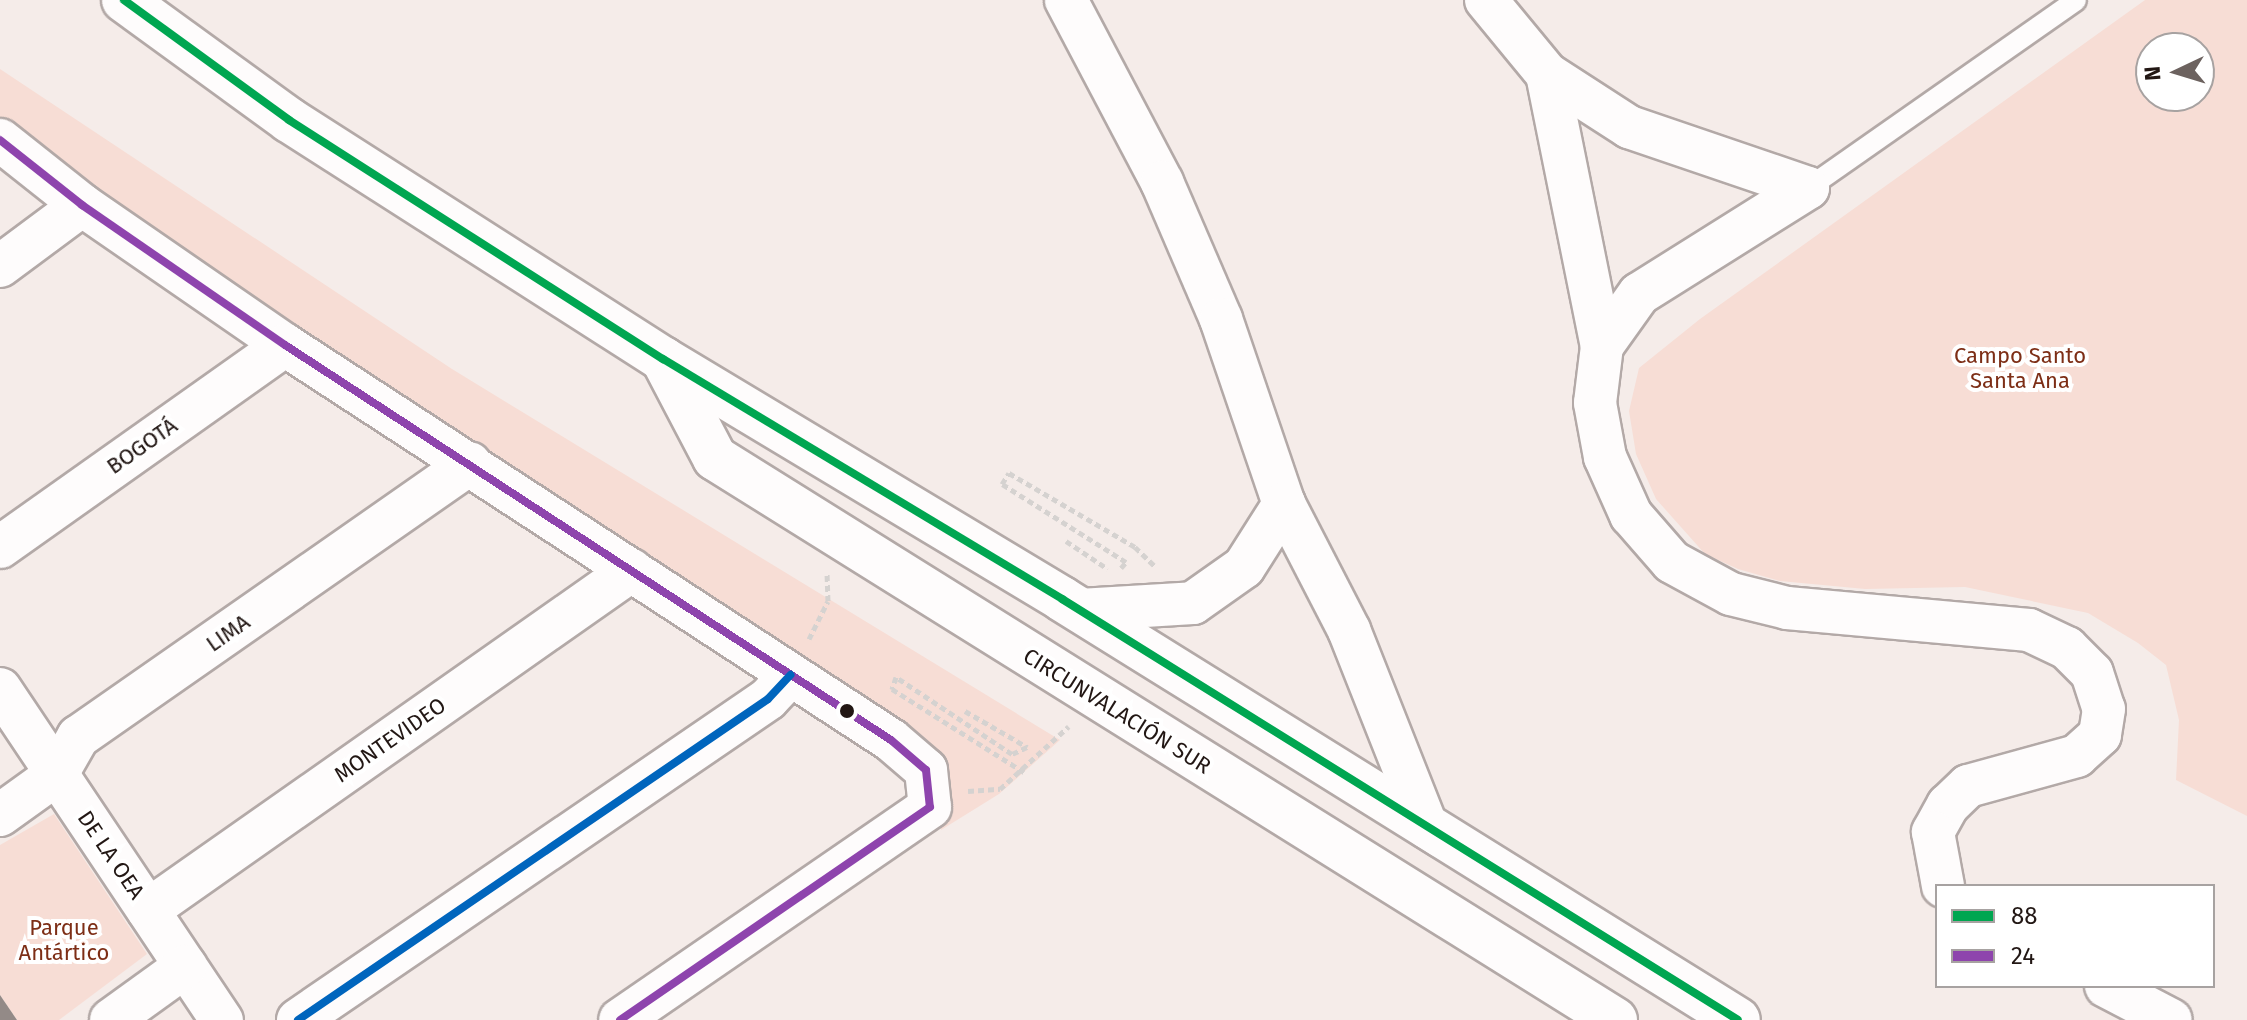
<!DOCTYPE html>
<html>
<head>
<meta charset="utf-8">
<style>
	body { margin:0 }
	#map { position:relative; width:2247px; height:1020px; overflow:hidden; background:#f5ece9; font-family:"Fira Sans",sans-serif }
	div>[style] { position:absolute }
	.green>* { inset:0; background:#f7ddd5 }
	.building>* { inset:0; background:#938a87 }
	.path>* { height:5px; margin-top:-2.5px; transform-origin:0; background:repeating-linear-gradient(90deg,#d5d2d0 0 6px,transparent 0 10px) }
	.roads { filter:drop-shadow(2px 0 #b3a9a7) drop-shadow(-2px 0 #b3a9a7) drop-shadow(0 2px #b3a9a7) drop-shadow(0 -2px #b3a9a7) }
	.lane>* { height:20px; margin:-10px; padding:0 10px; transform-origin:10px; border-radius:10px; background:#fefcfc }
	.street>* { height:42px; margin:-21px; padding:0 21px; transform-origin:21px; border-radius:21px; background:#fefcfc }
	.highway>* { height:44px; margin:-22px; padding:0 22px; transform-origin:22px; border-radius:22px; background:#fefcfc }
	.bus-1>* { height:8px; margin:-4px; padding:0 4px; transform-origin:4px; border-radius:4px; background:#00a651 }
	.bus-2>* { height:8px; margin:-4px; padding:0 4px; transform-origin:4px; border-radius:4px; background:#8e44ad }
	.bus-3>* { height:8px; margin:-4px; padding:0 4px; transform-origin:4px; border-radius:4px; background:#0065bd }
	.dots>* { width:22px; height:22px; translate:-50% -50%; box-sizing:border-box; border:4px solid #fff; border-radius:50% }
	span { translate:-50% -50%; white-space:nowrap; text-align:center; line-height:1.15; -webkit-text-stroke:8px #fff; paint-order:stroke }
	.park-label { font-size:22px; color:#7d2e16 }
	.street-label { font-size:22px; color:#221714 }
	.legend { position:absolute; left:1935px; top:884px; width:280px; height:104px; box-sizing:border-box; background:#fff; border:2px solid #a7a2a1; margin:0; padding:10px 14px; list-style:none; font-size:24px; color:#221714 }
	.legend li { display:flex; align-items:center; gap:16px; height:40px }
	.legend b { width:40px; border:2px solid #a7a2a1 }
	.north { position:absolute; left:2135px; top:32px; width:80px; height:80px; box-sizing:border-box; background:#fff; border:2px solid #a7a2a1; border-radius:50%; rotate:266deg; font-size:22px; font-weight:700; line-height:32px; text-align:center; color:#221714 }
	.north::after { content:''; display:block; margin:auto; width:28px; height:36px; background:#6c625f; clip-path:polygon(50% 0,100% 100%,50% 72%,0 100%) }
</style>
</head>
<body>
<div id="map">
	<div class="green">
		<div style="clip-path:polygon(evenodd,2145px 0,2247px 0,2247px 816px,2176px 780px,2179px 720px,2166px 665px,2138px 643px,2088px 613px,1965px 587px,1865px 589px,1780px 581px,1738px 569px,1705px 554px,1656px 499px,1636px 454px,1629px 411px,1639px 368px,1700px 319px,2145px 0,2199px 48px,2199px 96px,2151px 96px,2151px 48px,2199px 48px)"></div>
		<div style="clip-path:polygon(0 69px,452px 369px,1060px 740px,999px 794px,941px 830px,943px 781px,233px 292px,40px 150px,0 117px)"></div>
		<div style="clip-path:polygon(54px 814px,147px 954px,59px 1020px,17px 1020px,0 995px,0 845px)"></div>
	</div>
	<div class="building">
		<div style="clip-path:polygon(0 995px,17px 1020px,0 1020px)"></div>
	</div>
	<div class="path">
		<div style="left:1066px;top:541px;width:50px;rotate:33.7deg"></div>
		<div style="left:1121px;top:568px;width:8px;rotate:-50deg"></div>
		<div style="left:1126px;top:562px;width:146px;rotate:-147.8deg"></div>
		<div style="left:1002px;top:484px;width:13px;rotate:-58deg"></div>
		<div style="left:1009px;top:473px;width:146px;rotate:30.4deg"></div>
		<div style="left:1135px;top:547px;width:29px;rotate:44deg"></div>
		<div style="left:809px;top:639px;width:42px;rotate:-63.4deg"></div>
		<div style="left:828px;top:601px;width:28px;rotate:-92deg"></div>
		<div style="left:965px;top:711px;width:72px;rotate:30.1deg"></div>
		<div style="left:1027px;top:747px;width:17px;rotate:155deg"></div>
		<div style="left:1012px;top:754px;width:139px;rotate:-146.4deg"></div>
		<div style="left:896px;top:677px;width:13px;rotate:108deg"></div>
		<div style="left:892px;top:689px;width:156px;rotate:32.2deg"></div>
		<div style="left:968px;top:791px;width:32px;rotate:-4deg"></div>
		<div style="left:1000px;top:789px;width:93px;rotate:-42.4deg"></div>
	</div>
	<div class="roads">
		<div class="lane">
			<div style="left:1808px;top:188px;width:327px;rotate:-35deg"></div>
		</div>
		<div class="street">
			<div style="left:1066px;top:0;width:206px;rotate:62.2deg"></div>
			<div style="left:1162px;top:182px;width:149px;rotate:66.7deg"></div>
			<div style="left:1221px;top:319px;width:195px;rotate:71.2deg"></div>
			<div style="left:1284px;top:504px;width:142px;rotate:62.7deg"></div>
			<div style="left:1349px;top:630px;width:212px;rotate:68.4deg"></div>
			<div style="left:1427px;top:827px;width:19px;rotate:32deg"></div>
			<div style="left:1486px;top:0;width:96px;rotate:50.5deg"></div>
			<div style="left:1547px;top:74px;width:98px;rotate:32.9deg"></div>
			<div style="left:1629px;top:127px;width:189px;rotate:18.8deg"></div>
			<div style="left:1808px;top:188px;width:199px;rotate:147.9deg"></div>
			<div style="left:1639px;top:294px;width:64px;rotate:125.4deg"></div>
			<div style="left:1602px;top:346px;width:57px;rotate:97deg"></div>
			<div style="left:1595px;top:403px;width:55px;rotate:79.5deg"></div>
			<div style="left:1605px;top:457px;width:64px;rotate:65.9deg"></div>
			<div style="left:1631px;top:515px;width:62px;rotate:48.9deg"></div>
			<div style="left:1672px;top:562px;width:67px;rotate:28.5deg"></div>
			<div style="left:1731px;top:594px;width:58px;rotate:14deg"></div>
			<div style="left:1787px;top:608px;width:243px;rotate:5.2deg"></div>
			<div style="left:2029px;top:630px;width:42px;rotate:25.3deg"></div>
			<div style="left:2067px;top:648px;width:35px;rotate:45deg"></div>
			<div style="left:2092px;top:673px;width:38px;rotate:72deg"></div>
			<div style="left:2104px;top:709px;width:26px;rotate:99deg"></div>
			<div style="left:2100px;top:735px;width:31px;rotate:138deg"></div>
			<div style="left:2077px;top:756px;width:113px;rotate:164.6deg"></div>
			<div style="left:1968px;top:786px;width:28px;rotate:136deg"></div>
			<div style="left:1948px;top:805px;width:31px;rotate:119deg"></div>
			<div style="left:1933px;top:832px;width:55px;rotate:79.5deg"></div>
			<div style="left:1547px;top:74px;width:278px;rotate:78.6deg"></div>
			<div style="left:0;top:140px;width:105px;rotate:38.4deg"></div>
			<div style="left:82px;top:205px;width:247px;rotate:34.6deg"></div>
			<div style="left:285px;top:345px;width:723px;rotate:33.1deg"></div>
			<div style="left:891px;top:740px;width:46px;rotate:40.6deg"></div>
			<div style="left:926px;top:770px;width:37px;rotate:84deg"></div>
			<div style="left:930px;top:807px;width:376px;rotate:145.5deg"></div>
			<div style="left:0;top:266px;width:102px;rotate:-36.6deg"></div>
			<div style="left:0;top:547px;width:349px;rotate:-35.3deg"></div>
			<div style="left:1080px;top:610px;width:113px;rotate:-3.5deg"></div>
			<div style="left:1193px;top:603px;width:62px;rotate:-35.2deg"></div>
			<div style="left:1244px;top:567px;width:75px;rotate:-57.6deg"></div>
			<div style="left:0;top:689px;width:399px;rotate:56.2deg"></div>
			<div style="left:0;top:815px;width:70px;rotate:-35.7deg"></div>
			<div style="left:57px;top:774px;width:43px;rotate:-60.4deg"></div>
			<div style="left:78px;top:737px;width:478px;rotate:-34.9deg"></div>
			<div style="left:148px;top:910px;width:591px;rotate:-35.09deg"></div>
			<div style="left:2106px;top:986px;width:73px;rotate:27.6deg"></div>
			<div style="left:111px;top:1020px;width:92px;rotate:-35.8deg"></div>
			<div style="left:298px;top:1020px;width:569px;rotate:-34.33deg"></div>
			<div style="left:768px;top:699px;width:33px;rotate:-47deg"></div>
		</div>
		<div class="highway">
			<div style="left:124px;top:0;width:204px;rotate:36deg"></div>
			<div style="left:289px;top:120px;width:444px;rotate:32.6deg"></div>
			<div style="left:663px;top:359px;width:466px;rotate:31deg"></div>
			<div style="left:1062px;top:599px;width:796px;rotate:31.91deg"></div>
			<div style="left:663px;top:359px;width:112px;rotate:62.3deg"></div>
			<div style="left:715px;top:458px;width:1061px;rotate:31.98deg"></div>
		</div>
	</div>
	<div class="bus-1">
		<div style="left:124px;top:0;width:204px;rotate:36deg"></div>
		<div style="left:289px;top:120px;width:444px;rotate:32.6deg"></div>
		<div style="left:663px;top:359px;width:466px;rotate:31deg"></div>
		<div style="left:1062px;top:599px;width:796px;rotate:31.91deg"></div>
	</div>
	<div class="bus-2">
		<div style="left:0;top:140px;width:105px;rotate:38.4deg"></div>
		<div style="left:82px;top:205px;width:247px;rotate:34.6deg"></div>
		<div style="left:285px;top:345px;width:723px;rotate:33.1deg"></div>
		<div style="left:891px;top:740px;width:46px;rotate:40.6deg"></div>
		<div style="left:926px;top:770px;width:37px;rotate:84deg"></div>
		<div style="left:930px;top:807px;width:376px;rotate:145.5deg"></div>
	</div>
	<div class="bus-3">
		<div style="left:298px;top:1020px;width:569px;rotate:-34.33deg"></div>
		<div style="left:768px;top:699px;width:33px;rotate:-47deg"></div>
	</div>
	<div class="dots">
		<div style="left:847px;top:711px;background:#221714"></div>
	</div>
	<div class="park-label">
		<span style="left:2020px;top:368px">Campo Santo<br>Santa Ana</span>
		<span style="left:64px;top:940px">Parque<br>Antártico</span>
	</div>
	<div class="street-label">
		<span style="left:142px;top:446px;rotate:-35deg">BOGOTÁ</span>
		<span style="left:228px;top:633px;rotate:-35deg">LIMA</span>
		<span style="left:1117px;top:711px;rotate:32deg">CIRCUNVALACIÓN SUR</span>
		<span style="left:390px;top:740px;rotate:-35deg">MONTEVIDEO</span>
		<span style="left:111px;top:855px;rotate:56deg">DE LA OEA</span>
	</div>
	<ul class="legend">
	<li><b style="height:10px;background:#00a651"></b>88</li>
	<li><b style="height:10px;background:#8e44ad"></b>24</li>
	</ul>
	<div class="north">N</div>
</div>
</body>
</html>
